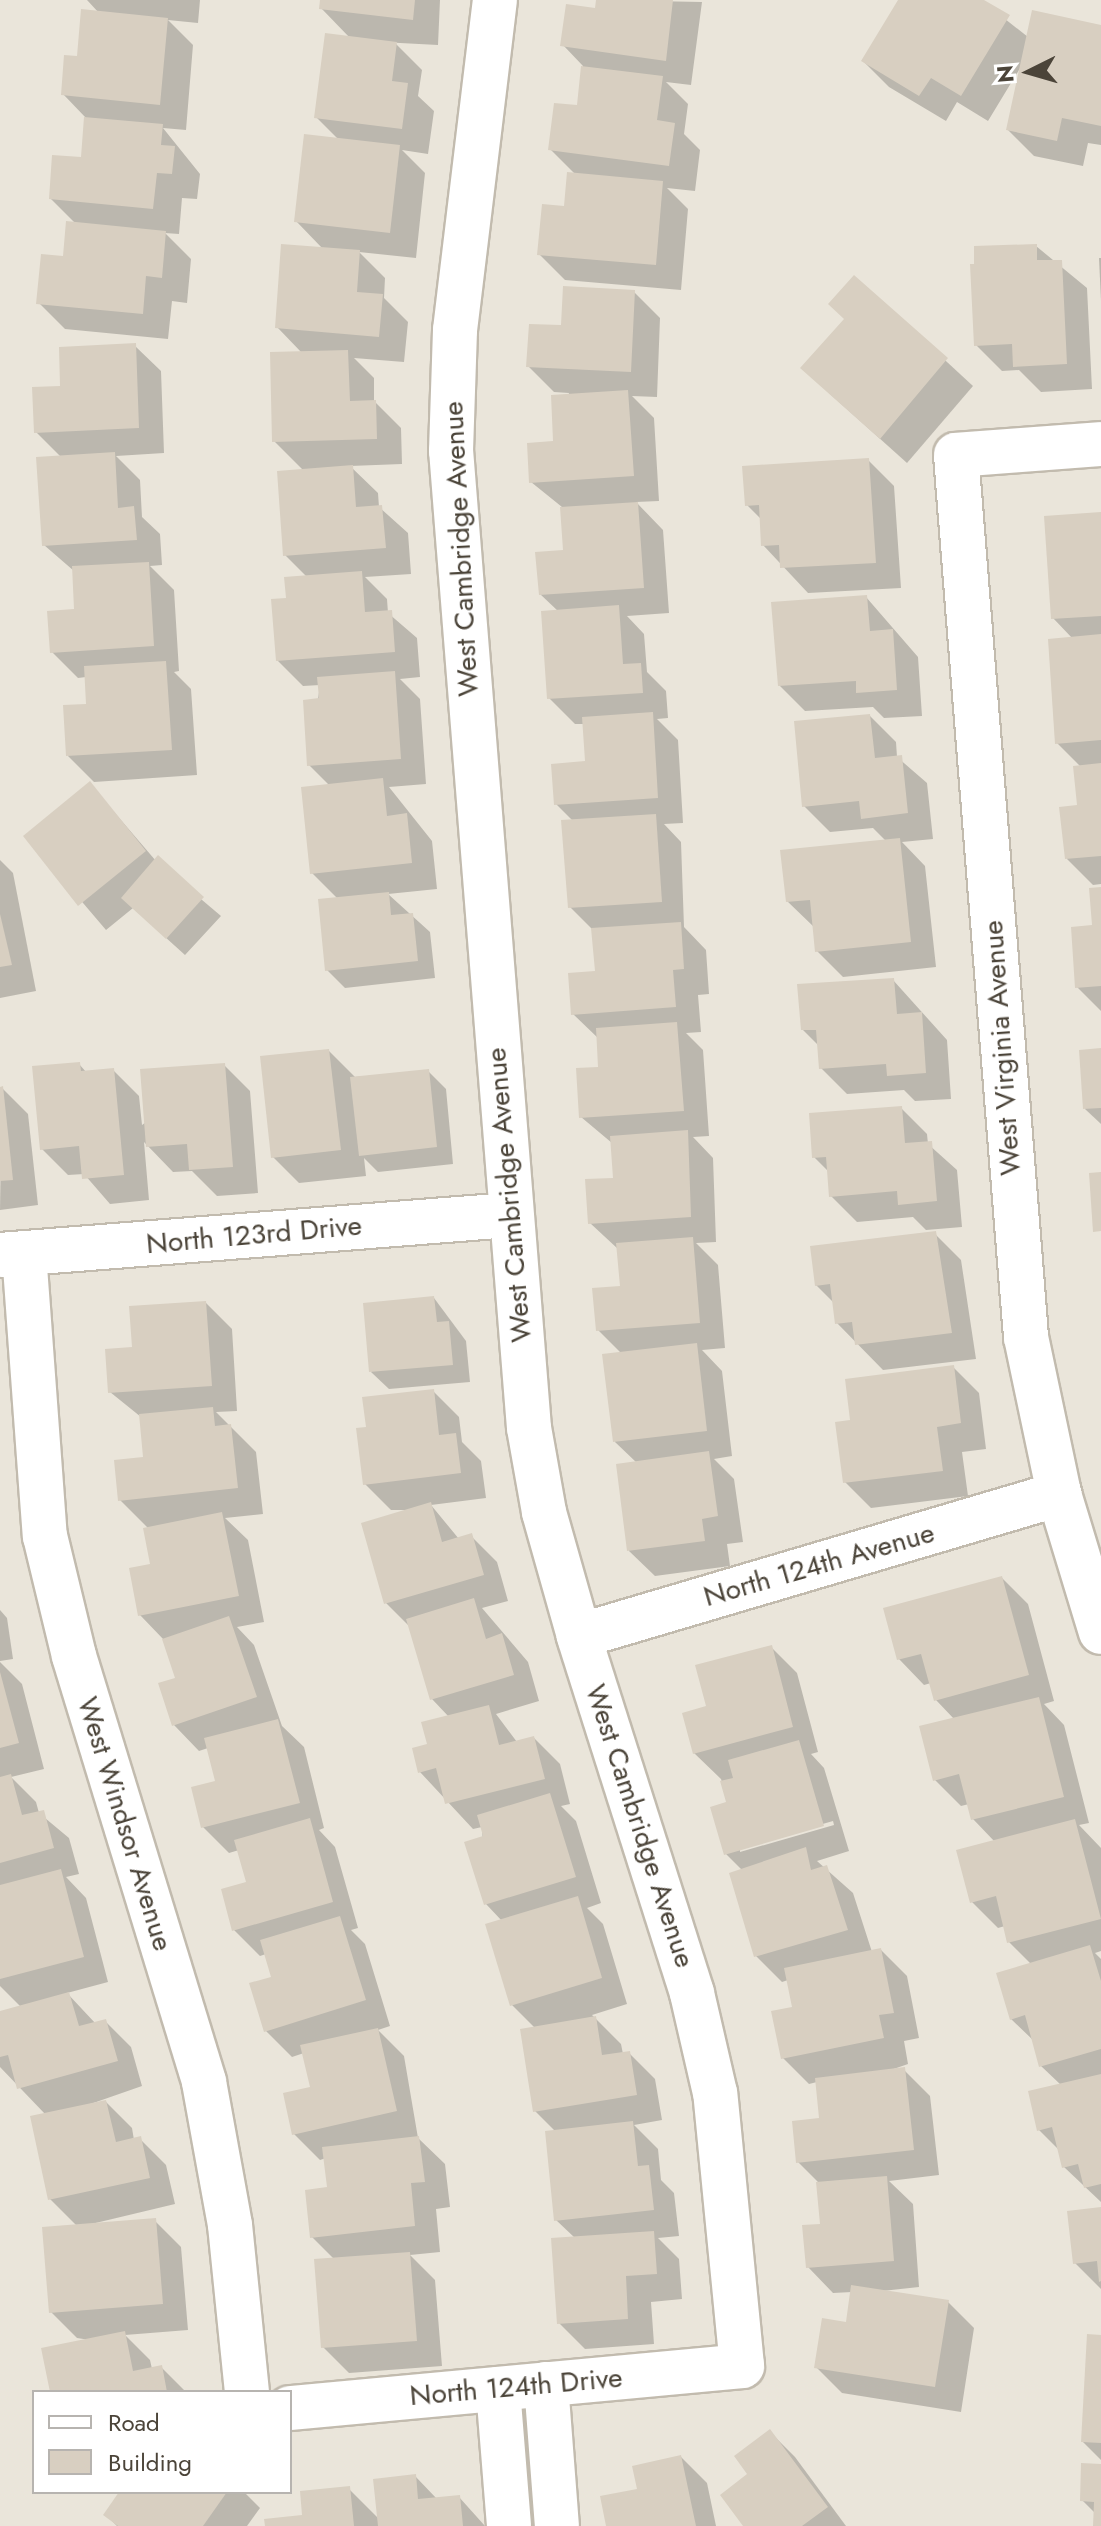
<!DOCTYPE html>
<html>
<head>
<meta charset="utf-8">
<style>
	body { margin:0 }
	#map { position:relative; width:1101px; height:2526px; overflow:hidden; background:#f6f3ec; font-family:Jost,sans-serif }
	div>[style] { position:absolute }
	.residential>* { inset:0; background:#eae5da }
	.shadow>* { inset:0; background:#0003 }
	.building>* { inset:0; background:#d8cfc1 }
	.roads { filter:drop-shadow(2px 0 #c2bbae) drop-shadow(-2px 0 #c2bbae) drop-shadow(0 2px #c2bbae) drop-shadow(0 -2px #c2bbae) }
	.minor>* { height:44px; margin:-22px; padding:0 22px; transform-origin:22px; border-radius:22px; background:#fff }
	span { translate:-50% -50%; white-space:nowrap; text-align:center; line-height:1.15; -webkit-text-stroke:6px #fff; paint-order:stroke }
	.street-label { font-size:28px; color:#4b4439 }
	.legend { position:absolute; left:32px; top:2390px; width:260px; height:104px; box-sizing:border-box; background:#fff; border:2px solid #b7b4b0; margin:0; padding:10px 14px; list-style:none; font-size:24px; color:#4b4439 }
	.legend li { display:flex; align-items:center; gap:16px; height:40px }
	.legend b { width:40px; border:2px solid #b7b4b0 }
	.north { position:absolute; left:989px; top:32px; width:80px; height:80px; -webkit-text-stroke:6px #fff; paint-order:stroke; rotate:265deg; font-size:22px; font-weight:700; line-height:32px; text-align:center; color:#4b4439 }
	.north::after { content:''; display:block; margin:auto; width:28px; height:36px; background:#4b4439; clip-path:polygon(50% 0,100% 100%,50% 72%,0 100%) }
</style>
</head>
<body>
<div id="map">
	<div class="residential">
		<div style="clip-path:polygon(evenodd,0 0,1101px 0,1101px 2526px,0 2526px,0 0,34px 2392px,290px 2392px,290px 2492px,34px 2492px,34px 2392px)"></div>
	</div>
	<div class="shadow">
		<div style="clip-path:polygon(87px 0,200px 0,198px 23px,168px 20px,193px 45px,186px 130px,163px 128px,200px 174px,197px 199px,182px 198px,179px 234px,165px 233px,191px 259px,187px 303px,172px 301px,168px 339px,65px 329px,39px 303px,65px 258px,76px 224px,51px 199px,83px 159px,86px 118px,63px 94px,99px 13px)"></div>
		<div style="clip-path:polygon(322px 0,440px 0,438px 45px,381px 42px,396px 44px,422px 70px,418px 96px,434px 111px,428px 154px,402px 150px,425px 173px,416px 258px,359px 252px,385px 278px,384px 298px,408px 322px,404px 362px,354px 358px,374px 378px,374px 401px,401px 428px,402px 464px,350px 466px,378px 493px,379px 507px,408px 533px,411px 574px,365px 577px,387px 599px,388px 613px,417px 638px,420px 677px,400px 679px,420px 699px,426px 784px,389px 787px,432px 841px,437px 889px,388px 894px,430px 932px,435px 978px,345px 988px,327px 970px,338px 899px,312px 873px,330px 786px,309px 765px,320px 685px,303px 686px,277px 660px,288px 600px,307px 577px,285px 555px,304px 471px,274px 441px,302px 353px,277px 327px,323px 249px,296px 221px,339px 140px,316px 117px,350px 38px,321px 8px)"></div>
		<div style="clip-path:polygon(598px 0,702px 2px,691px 85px,666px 82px,688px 104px,684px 134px,700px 150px,695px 191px,667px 188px,688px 209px,681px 290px,565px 280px,539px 254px,566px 209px,576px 175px,551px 150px,578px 108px,583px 66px,563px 45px,597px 10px)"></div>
		<div style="clip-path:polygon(900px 0,981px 0,1028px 37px,1101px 27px,1101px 145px,1088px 143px,1083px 166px,1034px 156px,1008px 130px,1022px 65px,988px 121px,957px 102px,946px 121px,889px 87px,863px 61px)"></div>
		<div style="clip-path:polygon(1036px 246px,1087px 288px,1092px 389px,1041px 392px,1019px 370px,1002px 371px,976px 345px)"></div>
		<div style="clip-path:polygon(1099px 258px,1101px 258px,1101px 301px)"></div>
		<div style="clip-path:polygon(855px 277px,973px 386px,907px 463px,829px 393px)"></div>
		<div style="clip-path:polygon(634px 292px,660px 318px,657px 397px,632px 396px,654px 418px,659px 501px,636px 502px,663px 530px,669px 613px,627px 616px,644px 634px,647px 672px,666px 691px,668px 718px,657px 719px,678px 740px,683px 823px,664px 824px,681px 842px,684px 927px,706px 950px,709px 994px,698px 995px,701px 1032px,686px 1033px,703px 1050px,709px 1136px,693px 1137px,713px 1158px,716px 1242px,696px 1243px,718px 1265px,725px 1348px,702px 1350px,722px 1371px,732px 1456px,714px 1459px,734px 1479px,743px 1542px,727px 1544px,730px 1566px,655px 1576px,629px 1551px,637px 1463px,615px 1442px,622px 1354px,598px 1330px,622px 1288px,618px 1249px,590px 1223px,615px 1180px,612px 1143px,581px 1117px,601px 1069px,599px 1039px,573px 1014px,597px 973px,594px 931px,570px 907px,573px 821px,556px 804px,587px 763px,584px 724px,575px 724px,549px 698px,559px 612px,540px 594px,565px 552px,562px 507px,531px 482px,555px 443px,569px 393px,554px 392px,528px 366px,563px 327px)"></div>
		<div style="clip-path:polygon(135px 346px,161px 371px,164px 453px,116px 456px,140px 480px,142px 517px,160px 534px,162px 565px,150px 566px,174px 590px,179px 671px,174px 672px,191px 689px,197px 775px,94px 782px,68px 756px,88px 706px,86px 677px,78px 678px,52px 652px,76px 611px,74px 571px,44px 545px,61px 457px,36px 432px,62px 387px)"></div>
		<div style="clip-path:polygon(868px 460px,894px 486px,901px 588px,808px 593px,763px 545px,762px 520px,747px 505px)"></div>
		<div style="clip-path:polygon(1101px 514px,1101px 884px,1093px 885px,1067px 859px,1079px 806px,1081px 767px,1057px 743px,1073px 639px,1053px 618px)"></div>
		<div style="clip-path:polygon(866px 597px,918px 657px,922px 716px,884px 718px,873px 707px,805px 711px,779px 685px)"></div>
		<div style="clip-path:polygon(870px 716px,896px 742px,897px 757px,927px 783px,933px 839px,902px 842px,925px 866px,936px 967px,843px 977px,817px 951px,815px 928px,787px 901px,886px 841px,873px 828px,830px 832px,804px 806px)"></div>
		<div style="clip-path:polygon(90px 784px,156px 861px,221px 916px,185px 955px,133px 908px,106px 930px,26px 836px)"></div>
		<div style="clip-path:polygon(0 860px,13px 873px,36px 991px,0 998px)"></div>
		<div style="clip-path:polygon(1101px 889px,1101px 1011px,1077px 987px)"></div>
		<div style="clip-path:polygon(893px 980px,947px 1040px,951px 1099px,915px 1101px,904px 1090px,847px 1094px,821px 1068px,819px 1046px,803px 1030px)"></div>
		<div style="clip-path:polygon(1101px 1050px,1101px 1124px,1085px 1109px)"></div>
		<div style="clip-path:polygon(329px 1051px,355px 1077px,428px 1071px,446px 1089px,453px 1164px,378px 1172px,364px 1158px,366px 1176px,299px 1183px,273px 1157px)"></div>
		<div style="clip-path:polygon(79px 1064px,87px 1073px,113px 1070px,139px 1096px,142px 1125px,224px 1065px,250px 1091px,258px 1193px,217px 1196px,192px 1171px,173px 1172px,144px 1142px,149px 1200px,110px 1204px,84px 1174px,68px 1175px,42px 1149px)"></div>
		<div style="clip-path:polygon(2px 1088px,28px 1114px,38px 1205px,0 1210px)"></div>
		<div style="clip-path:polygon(901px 1108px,927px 1134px,928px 1144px,957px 1170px,962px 1227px,926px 1230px,913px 1217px,857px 1222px,831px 1196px,829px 1172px,814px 1157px)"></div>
		<div style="clip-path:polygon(935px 1234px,961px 1260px,976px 1359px,883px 1370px,837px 1323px,835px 1304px,816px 1285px)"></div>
		<div style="clip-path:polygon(434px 1298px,466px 1341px,470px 1382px,389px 1389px,371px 1372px)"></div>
		<div style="clip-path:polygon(206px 1303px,232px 1329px,237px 1411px,216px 1412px,256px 1452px,263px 1514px,225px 1518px,248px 1540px,264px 1622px,237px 1627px,254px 1645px,282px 1726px,304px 1747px,324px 1828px,319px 1830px,335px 1847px,358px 1928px,351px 1930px,365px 1944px,390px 2026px,378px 2030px,404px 2056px,418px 2138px,445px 2164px,450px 2207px,436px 2209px,440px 2252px,410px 2255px,435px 2280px,442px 2366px,349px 2373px,323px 2347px,335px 2260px,312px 2237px,329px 2189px,326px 2158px,320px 2160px,294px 2134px,312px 2088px,304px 2053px,292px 2057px,266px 2031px,273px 1978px,266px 1954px,260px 1956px,234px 1930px,249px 1884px,239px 1850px,229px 1853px,203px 1827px,218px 1783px,208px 1748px,199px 1751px,174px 1725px,178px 1679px,164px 1640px,140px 1615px,152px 1566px,149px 1529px,120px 1500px,145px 1459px,141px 1417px,110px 1392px,134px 1349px)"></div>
		<div style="clip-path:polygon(953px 1367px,979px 1393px,986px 1449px,962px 1452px,968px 1496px,871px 1508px,845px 1482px,852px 1422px)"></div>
		<div style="clip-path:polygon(433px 1391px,459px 1417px,462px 1442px,481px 1461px,486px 1498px,431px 1505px,459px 1539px,471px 1536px,497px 1562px,508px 1601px,482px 1608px,528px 1662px,539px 1701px,496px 1714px,517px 1742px,534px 1738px,560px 1764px,570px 1804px,561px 1806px,576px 1821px,601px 1903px,587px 1908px,603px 1924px,627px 2004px,592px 2015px,621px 2044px,623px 2054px,629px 2053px,655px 2079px,662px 2120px,634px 2125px,658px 2149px,661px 2180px,674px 2193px,679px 2236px,658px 2238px,679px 2259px,682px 2299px,651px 2302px,654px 2344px,585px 2349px,559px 2323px,575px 2238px,556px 2220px,556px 2132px,535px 2111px,535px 2028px,512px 2005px,502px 1921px,486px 1904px,482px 1827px,473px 1829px,420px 1772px,429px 1746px,449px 1717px,432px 1699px,410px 1627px,386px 1603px,411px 1510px,391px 1510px,365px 1484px,368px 1429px)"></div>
		<div style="clip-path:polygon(1002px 1578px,1028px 1604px,1054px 1701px,1044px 1704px,1064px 1725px,1089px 1823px,1079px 1825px,1101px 1848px,1101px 1951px,1095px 1953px,1101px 1959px,1101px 2202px,1064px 2167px,1059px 2150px,1039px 2130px,1061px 2085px,1041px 2066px,1034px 2041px,1011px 2019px,1032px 1965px,1009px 1942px,1005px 1926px,998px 1928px,972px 1902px,995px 1842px,973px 1819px,969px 1804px,961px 1806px,935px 1780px,955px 1720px,936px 1700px,931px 1683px,924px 1685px,899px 1659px)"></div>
		<div style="clip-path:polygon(0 1610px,7px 1618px,13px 1659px,0 1661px)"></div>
		<div style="clip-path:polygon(evenodd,771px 1647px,797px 1673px,818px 1752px,811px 1754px,824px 1768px,849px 1851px,817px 1861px,853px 1893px,872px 1952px,881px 1950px,907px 1976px,919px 2038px,904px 2041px,908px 2064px,885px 2072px,904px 2070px,930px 2096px,939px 2175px,889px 2181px,913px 2204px,919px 2287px,882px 2291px,948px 2302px,974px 2328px,961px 2412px,842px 2393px,816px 2367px,847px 2324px,852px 2292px,833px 2293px,808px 2267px,822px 2226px,818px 2182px,798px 2162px,821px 2120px,817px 2082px,809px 2084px,783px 2058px,794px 2009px,788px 1980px,782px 1982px,756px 1956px,742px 1870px,726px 1854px,729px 1804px,721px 1779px,694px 1753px,709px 1708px,771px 1647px,833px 1821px,834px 1825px,740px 1852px,740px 1848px,833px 1821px)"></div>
		<div style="clip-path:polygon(0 1662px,22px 1684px,44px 1769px,11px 1777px,36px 1802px,39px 1813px,69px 1838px,79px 1874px,66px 1877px,86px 1898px,108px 1982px,67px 1993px,96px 2024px,105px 2021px,131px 2047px,142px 2086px,79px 2108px,106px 2102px,132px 2128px,134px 2140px,140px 2139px,166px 2165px,175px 2204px,83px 2226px,155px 2221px,181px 2247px,188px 2330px,125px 2335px,150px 2360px,152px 2369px,161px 2367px,186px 2392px,52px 2392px,90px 2340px,77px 2338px,51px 2312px,78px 2227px,50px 2199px,46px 2115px,0 2067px,0 2013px,22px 2008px,0 1986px)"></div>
		<div style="clip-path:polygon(1101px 2209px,1101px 2289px,1075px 2263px)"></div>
		<div style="clip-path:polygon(1101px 2337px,1101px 2460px,1083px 2442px)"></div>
		<div style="clip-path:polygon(769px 2431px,795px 2457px,846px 2526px,746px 2526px,750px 2474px)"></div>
		<div style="clip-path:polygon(681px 2457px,707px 2483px,716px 2526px,608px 2526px,639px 2490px)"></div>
		<div style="clip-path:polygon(1101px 2466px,1101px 2526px,1095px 2526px,1095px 2513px,1082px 2500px)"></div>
		<div style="clip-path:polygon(415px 2476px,437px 2499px,459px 2497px,485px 2526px,267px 2526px,305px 2517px,349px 2489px,379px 2519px)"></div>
		<div style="clip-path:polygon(122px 2492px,244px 2492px,260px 2508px,247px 2526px,117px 2526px,106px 2515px)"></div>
	</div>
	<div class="building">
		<div style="clip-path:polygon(320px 0,415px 0,413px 20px,319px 9px)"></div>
		<div style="clip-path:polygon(596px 0,673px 0,666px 61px,560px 46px,566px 4px,595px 8px)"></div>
		<div style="clip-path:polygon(898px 0,984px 0,1010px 15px,961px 96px,931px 78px,919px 96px,861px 61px)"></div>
		<div style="clip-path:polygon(81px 9px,168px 18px,160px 105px,61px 95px,64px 55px,77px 56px)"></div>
		<div style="clip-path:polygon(1032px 10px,1101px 25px,1101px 126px,1062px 118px,1057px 141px,1006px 130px)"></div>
		<div style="clip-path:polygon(325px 33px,397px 42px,392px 81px,408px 83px,402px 129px,314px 118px)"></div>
		<div style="clip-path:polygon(581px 66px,663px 76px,657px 120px,675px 123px,669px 166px,548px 150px,554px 103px,577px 105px)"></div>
		<div style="clip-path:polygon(84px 117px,163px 124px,161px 145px,175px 146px,172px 174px,157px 173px,153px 209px,49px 199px,52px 155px,81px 157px)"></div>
		<div style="clip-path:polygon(304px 134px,400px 145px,390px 233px,294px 222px)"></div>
		<div style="clip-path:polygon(567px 172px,663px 181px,656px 265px,537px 255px,542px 204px,564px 206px)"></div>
		<div style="clip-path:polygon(66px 221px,166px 231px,162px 278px,146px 276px,143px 314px,36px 304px,41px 254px,63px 256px)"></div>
		<div style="clip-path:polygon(281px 244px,360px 250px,357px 292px,383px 294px,379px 337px,275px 328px)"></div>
		<div style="clip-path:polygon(1037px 244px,1037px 260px,1062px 260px,1067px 364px,1013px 367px,1012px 344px,974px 346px,970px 264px,974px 264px,974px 246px)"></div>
		<div style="clip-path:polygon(854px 275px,948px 358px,880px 439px,800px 368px,844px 319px,828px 304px)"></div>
		<div style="clip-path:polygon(563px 286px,635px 290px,631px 372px,526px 367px,529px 324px,561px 325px)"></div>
		<div style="clip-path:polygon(136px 343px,139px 428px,34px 433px,32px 387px,60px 386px,59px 347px)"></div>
		<div style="clip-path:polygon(348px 350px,350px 401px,376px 400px,377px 439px,272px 442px,270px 352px)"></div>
		<div style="clip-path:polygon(628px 390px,634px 476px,529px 483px,527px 443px,553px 441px,551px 395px)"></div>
		<div style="clip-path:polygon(115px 452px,118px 508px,134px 506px,137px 540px,42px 546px,36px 457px)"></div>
		<div style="clip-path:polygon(869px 458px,876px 563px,780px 568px,779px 545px,761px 546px,759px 505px,745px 506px,742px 466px)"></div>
		<div style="clip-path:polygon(353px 465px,356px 507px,382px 505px,386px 548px,283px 556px,277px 471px)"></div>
		<div style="clip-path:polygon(638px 502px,644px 588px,539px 595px,535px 552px,563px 550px,560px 507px)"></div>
		<div style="clip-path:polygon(1101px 512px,1101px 616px,1051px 619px,1044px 516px)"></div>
		<div style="clip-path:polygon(149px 562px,154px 646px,50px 653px,47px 611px,74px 609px,72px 566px)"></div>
		<div style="clip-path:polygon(362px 571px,365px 612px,392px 610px,395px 652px,276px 661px,271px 599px,286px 598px,284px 577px)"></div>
		<div style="clip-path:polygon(867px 595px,870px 631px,893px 629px,897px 690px,856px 693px,856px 681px,778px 686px,771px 602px)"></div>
		<div style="clip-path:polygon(619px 605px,623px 664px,641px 663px,643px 693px,547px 699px,541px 611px)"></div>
		<div style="clip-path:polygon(1101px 634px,1101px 740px,1055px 744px,1048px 639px)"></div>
		<div style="clip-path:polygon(166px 661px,172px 750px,66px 756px,63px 705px,86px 704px,84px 666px)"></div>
		<div style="clip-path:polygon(395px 671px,401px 759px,307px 766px,303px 700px,319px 698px,317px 677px)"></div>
		<div style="clip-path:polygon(653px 712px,658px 798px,554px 805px,551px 764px,585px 761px,582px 717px)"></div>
		<div style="clip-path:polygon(870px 714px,875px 758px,902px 755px,908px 813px,861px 819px,859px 801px,802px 807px,794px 721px)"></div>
		<div style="clip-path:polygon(1101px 763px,1101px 856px,1065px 859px,1059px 807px,1077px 805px,1073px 766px)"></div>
		<div style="clip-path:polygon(383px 778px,387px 816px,407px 813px,412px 863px,310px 874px,301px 787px)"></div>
		<div style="clip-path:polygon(90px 781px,146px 851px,78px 906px,23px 836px)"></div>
		<div style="clip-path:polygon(656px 814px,662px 902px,568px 908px,561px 820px)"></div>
		<div style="clip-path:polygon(900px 838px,911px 942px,815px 952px,810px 900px,786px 902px,780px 850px)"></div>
		<div style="clip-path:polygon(158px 855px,204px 897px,166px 939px,121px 898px)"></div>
		<div style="clip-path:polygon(1101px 887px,1101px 986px,1075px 988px,1071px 927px,1092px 925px,1089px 888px)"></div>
		<div style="clip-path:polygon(389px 892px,391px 915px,413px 913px,418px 961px,325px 971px,318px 899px)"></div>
		<div style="clip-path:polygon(0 914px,12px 965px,0 967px)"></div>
		<div style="clip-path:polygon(681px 922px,684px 969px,673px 970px,676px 1007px,571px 1015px,568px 973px,595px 971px,591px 928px)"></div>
		<div style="clip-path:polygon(894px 978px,897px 1014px,922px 1012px,926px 1073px,887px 1076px,886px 1064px,819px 1069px,816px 1030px,801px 1030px,797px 984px)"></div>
		<div style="clip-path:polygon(677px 1022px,684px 1111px,579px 1118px,576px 1068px,598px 1067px,596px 1028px)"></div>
		<div style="clip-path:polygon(1101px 1048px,1101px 1108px,1083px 1109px,1079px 1050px)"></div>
		<div style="clip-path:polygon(329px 1049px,341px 1150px,271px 1158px,260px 1056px)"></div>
		<div style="clip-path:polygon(80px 1062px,81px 1071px,114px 1068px,124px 1175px,82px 1179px,79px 1146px,40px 1150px,32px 1066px)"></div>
		<div style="clip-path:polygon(225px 1063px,233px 1167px,189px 1170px,187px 1144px,146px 1147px,140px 1069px)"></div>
		<div style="clip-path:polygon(429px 1069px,437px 1147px,359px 1156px,350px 1077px)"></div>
		<div style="clip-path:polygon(3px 1086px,13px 1180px,0 1181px,0 1087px)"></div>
		<div style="clip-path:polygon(902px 1106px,905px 1143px,932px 1141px,937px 1201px,898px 1205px,897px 1191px,829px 1197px,826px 1157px,812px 1158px,809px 1113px)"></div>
		<div style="clip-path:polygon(688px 1130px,691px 1217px,588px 1224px,585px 1179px,613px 1178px,610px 1136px)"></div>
		<div style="clip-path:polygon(1101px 1172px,1101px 1231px,1093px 1232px,1089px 1173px)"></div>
		<div style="clip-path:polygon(936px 1231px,952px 1333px,855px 1345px,852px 1322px,835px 1324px,830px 1284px,815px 1286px,810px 1246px)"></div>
		<div style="clip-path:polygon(693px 1237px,700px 1323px,596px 1331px,592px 1288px,620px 1286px,616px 1243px)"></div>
		<div style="clip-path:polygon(434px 1296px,437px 1322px,449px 1321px,453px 1365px,369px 1372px,363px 1303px)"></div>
		<div style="clip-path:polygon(206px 1301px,212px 1386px,108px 1393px,105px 1349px,132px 1347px,129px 1306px)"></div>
		<div style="clip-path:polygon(697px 1343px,707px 1431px,613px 1442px,602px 1354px)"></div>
		<div style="clip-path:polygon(954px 1365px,961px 1423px,937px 1427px,943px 1471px,843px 1483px,835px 1422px,850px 1420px,845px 1379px)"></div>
		<div style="clip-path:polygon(434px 1389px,439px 1435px,456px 1433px,461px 1473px,363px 1485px,356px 1428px,366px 1427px,362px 1397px)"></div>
		<div style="clip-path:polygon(213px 1407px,215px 1426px,231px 1424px,238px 1488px,118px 1501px,114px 1460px,143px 1457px,139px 1414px)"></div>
		<div style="clip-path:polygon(709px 1451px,718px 1516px,702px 1519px,705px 1541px,627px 1551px,616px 1464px)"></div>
		<div style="clip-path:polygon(431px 1502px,442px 1542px,472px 1533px,484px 1575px,384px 1604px,361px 1523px)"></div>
		<div style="clip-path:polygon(222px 1512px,239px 1596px,138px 1616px,129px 1568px,150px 1564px,143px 1528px)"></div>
		<div style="clip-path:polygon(1002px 1576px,1029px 1675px,934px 1701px,921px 1654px,897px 1660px,883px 1608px)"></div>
		<div style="clip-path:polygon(474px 1598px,486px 1639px,502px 1633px,514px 1675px,430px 1700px,406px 1619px)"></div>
		<div style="clip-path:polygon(229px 1616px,257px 1697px,172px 1726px,158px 1683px,175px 1678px,162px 1639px)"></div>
		<div style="clip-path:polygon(772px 1645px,793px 1727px,693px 1754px,682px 1713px,706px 1706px,695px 1665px)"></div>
		<div style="clip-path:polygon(0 1672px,19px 1743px,0 1748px)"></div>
		<div style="clip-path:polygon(1039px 1697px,1064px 1797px,971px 1820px,959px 1774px,933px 1781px,919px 1726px)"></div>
		<div style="clip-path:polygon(489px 1705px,499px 1745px,534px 1736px,545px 1779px,445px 1804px,436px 1768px,418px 1773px,412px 1748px,427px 1744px,421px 1722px)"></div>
		<div style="clip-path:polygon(278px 1719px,300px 1803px,201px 1828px,191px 1787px,215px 1781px,204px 1738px)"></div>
		<div style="clip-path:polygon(799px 1740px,824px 1826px,724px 1855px,710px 1807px,726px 1802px,720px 1781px,733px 1778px,728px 1760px)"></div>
		<div style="clip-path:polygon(11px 1774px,22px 1815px,44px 1810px,54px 1848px,0 1863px,0 1777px)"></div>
		<div style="clip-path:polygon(550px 1793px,576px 1877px,484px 1905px,464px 1842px,483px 1836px,477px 1815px)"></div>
		<div style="clip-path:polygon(310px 1818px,333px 1902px,232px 1931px,221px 1889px,246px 1882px,234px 1840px)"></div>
		<div style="clip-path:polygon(1075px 1819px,1101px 1919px,1007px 1943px,996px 1896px,970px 1903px,956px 1850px)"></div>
		<div style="clip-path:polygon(806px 1847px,811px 1870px,827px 1865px,848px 1930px,754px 1957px,729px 1873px)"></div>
		<div style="clip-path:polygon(61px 1869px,84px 1957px,0 1979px,0 1885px)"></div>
		<div style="clip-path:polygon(578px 1896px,602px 1978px,510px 2006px,485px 1924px)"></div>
		<div style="clip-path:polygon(340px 1916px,366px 2000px,264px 2032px,249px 1983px,271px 1977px,260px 1940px)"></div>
		<div style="clip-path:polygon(1090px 1945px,1101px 1981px,1101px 2049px,1039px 2067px,1025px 2015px,1010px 2020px,996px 1973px)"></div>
		<div style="clip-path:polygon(881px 1948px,894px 2013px,879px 2015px,884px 2038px,781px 2059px,771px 2011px,792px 2007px,784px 1968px)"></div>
		<div style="clip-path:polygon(69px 1992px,79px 2026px,106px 2019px,118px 2061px,17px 2089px,8px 2055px,0 2057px,0 2011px)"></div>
		<div style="clip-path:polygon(596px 2016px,602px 2055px,630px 2051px,637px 2095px,533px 2112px,520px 2029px)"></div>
		<div style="clip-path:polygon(378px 2028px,397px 2111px,292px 2135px,283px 2093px,310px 2087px,300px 2045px)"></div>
		<div style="clip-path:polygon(905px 2067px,914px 2150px,796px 2163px,792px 2121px,819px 2118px,815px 2078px)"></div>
		<div style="clip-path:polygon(1101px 2074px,1101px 2184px,1084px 2188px,1078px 2164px,1062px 2168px,1052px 2127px,1037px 2131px,1028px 2091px)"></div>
		<div style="clip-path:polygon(106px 2100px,116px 2142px,141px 2136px,150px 2178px,48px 2200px,30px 2116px)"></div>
		<div style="clip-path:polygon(633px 2121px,638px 2166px,649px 2165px,654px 2210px,554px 2221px,545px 2131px)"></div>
		<div style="clip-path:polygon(419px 2136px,425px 2182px,411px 2183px,415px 2226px,310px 2238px,305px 2190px,327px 2187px,322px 2147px)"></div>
		<div style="clip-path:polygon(887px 2176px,894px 2261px,806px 2268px,802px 2225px,820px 2224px,816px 2182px)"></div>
		<div style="clip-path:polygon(1101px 2207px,1101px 2281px,1099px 2282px,1097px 2261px,1073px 2264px,1067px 2211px)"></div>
		<div style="clip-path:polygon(156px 2218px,163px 2304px,49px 2313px,42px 2227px)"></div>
		<div style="clip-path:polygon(654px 2231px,657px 2274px,626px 2276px,628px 2319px,557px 2324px,551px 2238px)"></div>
		<div style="clip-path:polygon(410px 2252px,417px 2341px,321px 2348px,314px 2259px)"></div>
		<div style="clip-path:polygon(851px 2285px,949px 2300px,935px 2387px,814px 2368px,822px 2318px,846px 2322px)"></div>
		<div style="clip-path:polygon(125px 2331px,133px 2371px,162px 2365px,167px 2392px,50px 2392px,41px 2348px)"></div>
		<div style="clip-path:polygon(1087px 2334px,1101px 2335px,1101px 2443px,1081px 2442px)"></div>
		<div style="clip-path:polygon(770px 2429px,828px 2507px,802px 2526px,743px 2526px,720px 2495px,747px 2474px,734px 2456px)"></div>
		<div style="clip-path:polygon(681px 2455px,696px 2526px,606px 2526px,600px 2496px,637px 2489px,632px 2466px)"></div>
		<div style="clip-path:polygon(1081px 2463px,1101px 2464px,1101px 2526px,1093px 2526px,1094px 2502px,1080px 2501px)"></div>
		<div style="clip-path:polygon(416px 2474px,418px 2499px,460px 2495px,463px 2526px,378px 2526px,373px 2479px)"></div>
		<div style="clip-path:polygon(350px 2486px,354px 2526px,265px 2526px,264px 2519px,302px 2515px,300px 2491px)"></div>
		<div style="clip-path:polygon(119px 2492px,227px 2492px,203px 2526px,118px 2526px,103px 2515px)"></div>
	</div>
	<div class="roads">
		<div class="minor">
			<div style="left:1101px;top:444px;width:145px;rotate:175.7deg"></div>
			<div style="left:956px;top:455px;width:885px;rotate:85.46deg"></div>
			<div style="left:1026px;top:1337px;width:160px;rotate:78.1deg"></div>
			<div style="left:1059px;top:1494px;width:144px;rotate:73.1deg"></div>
			<div style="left:24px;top:1253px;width:284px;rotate:85.8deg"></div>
			<div style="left:45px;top:1536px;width:123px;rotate:76.4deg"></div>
			<div style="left:74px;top:1656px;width:445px;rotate:73deg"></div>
			<div style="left:204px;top:2082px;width:145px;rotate:79.7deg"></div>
			<div style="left:230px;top:2225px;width:168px;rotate:84.2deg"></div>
			<div style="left:0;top:1255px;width:511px;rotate:-4.49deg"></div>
			<div style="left:579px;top:1636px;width:501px;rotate:-16.48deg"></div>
			<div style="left:546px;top:2384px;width:142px;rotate:85.6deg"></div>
			<div style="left:498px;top:2389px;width:137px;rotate:85.4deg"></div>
			<div style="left:290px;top:2408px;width:454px;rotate:-5.3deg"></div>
			<div style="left:742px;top:2366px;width:274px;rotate:-95.6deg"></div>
			<div style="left:715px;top:2093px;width:103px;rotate:-103deg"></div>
			<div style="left:692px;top:1993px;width:374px;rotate:-107.6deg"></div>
			<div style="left:579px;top:1636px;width:129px;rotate:-105.8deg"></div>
			<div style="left:544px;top:1512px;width:85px;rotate:-100.1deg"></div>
			<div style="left:529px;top:1428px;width:980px;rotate:-94.56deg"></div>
			<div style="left:451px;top:451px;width:121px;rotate:-88.1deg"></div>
			<div style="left:455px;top:330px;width:332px;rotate:-83.1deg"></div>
		</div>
	</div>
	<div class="street-label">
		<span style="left:461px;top:549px;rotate:-93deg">West Cambridge Avenue</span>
		<span style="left:1002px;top:1048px;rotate:-94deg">West Virginia Avenue</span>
		<span style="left:509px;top:1195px;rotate:-95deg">West Cambridge Avenue</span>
		<span style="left:254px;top:1235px;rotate:-5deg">North 123rd Drive</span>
		<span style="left:819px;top:1565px;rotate:-16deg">North 124th Avenue</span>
		<span style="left:125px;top:1824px;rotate:73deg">West Windsor Avenue</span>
		<span style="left:640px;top:1826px;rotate:72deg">West Cambridge Avenue</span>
		<span style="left:516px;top:2387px;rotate:-5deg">North 124th Drive</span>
	</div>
	<ul class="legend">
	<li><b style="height:10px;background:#fff"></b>Road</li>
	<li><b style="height:22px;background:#d8cfc1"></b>Building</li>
	</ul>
	<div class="north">N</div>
</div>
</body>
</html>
